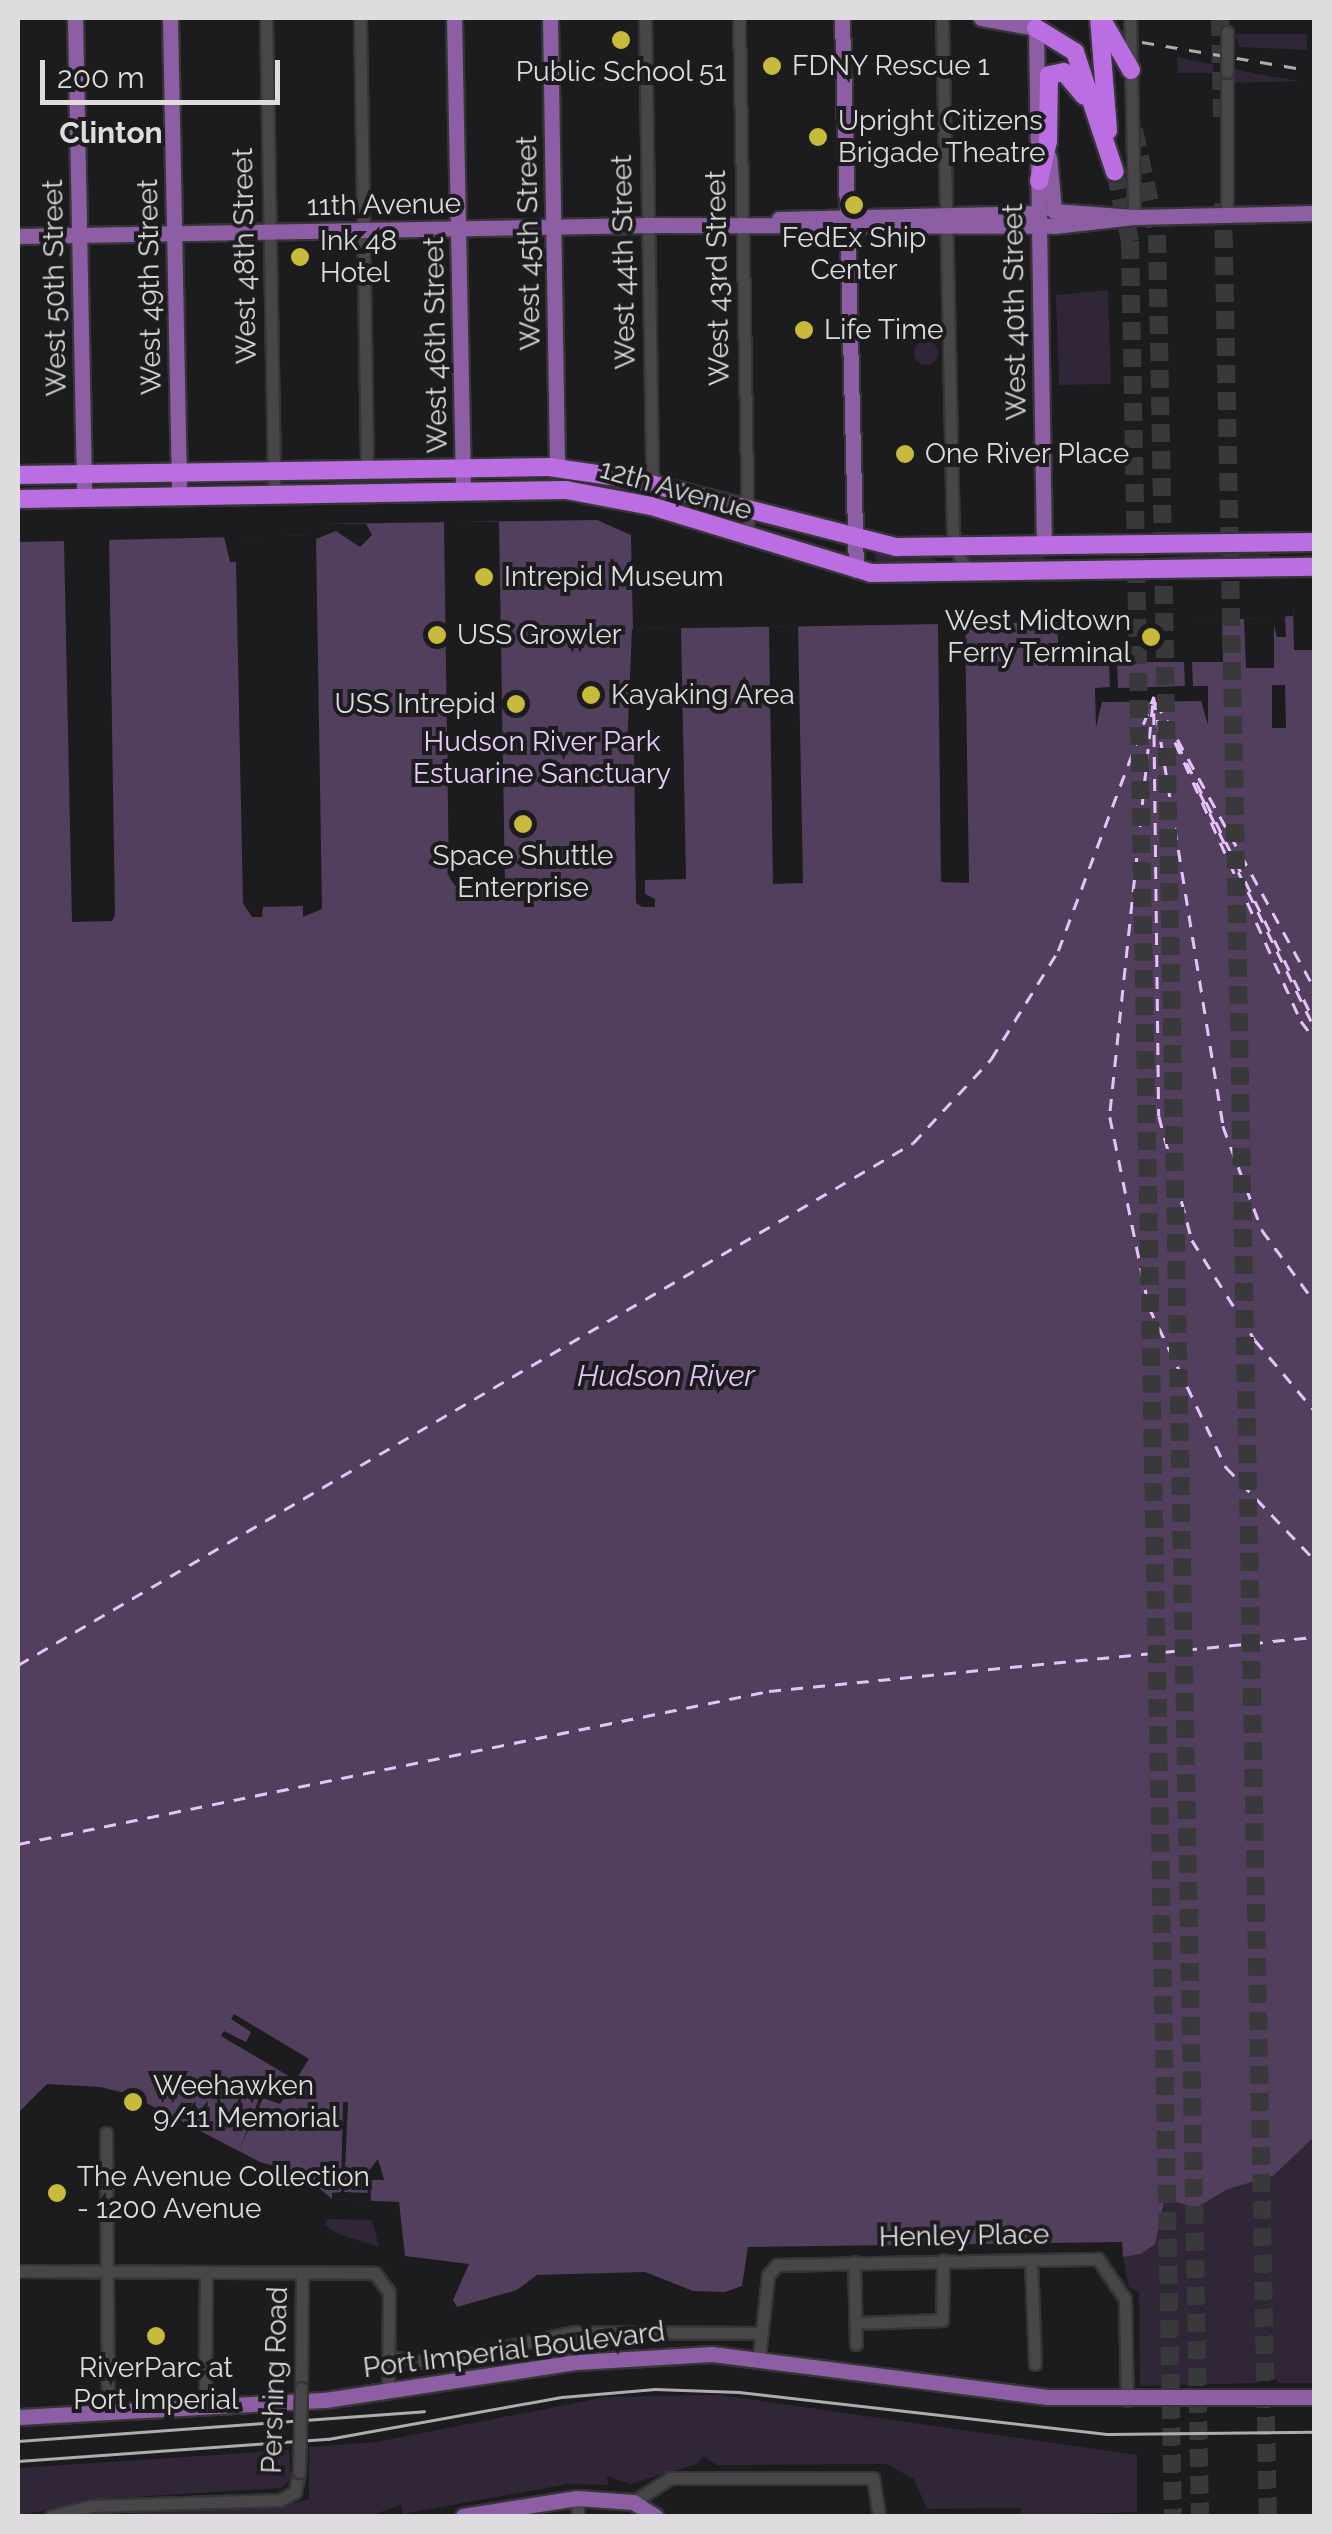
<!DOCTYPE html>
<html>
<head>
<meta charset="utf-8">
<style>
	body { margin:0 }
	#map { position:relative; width:1332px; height:2534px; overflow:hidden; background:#1c1b1d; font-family:Raleway,sans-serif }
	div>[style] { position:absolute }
	.green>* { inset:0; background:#312637 }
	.round { border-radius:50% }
	.water>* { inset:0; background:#523e5d }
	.pier>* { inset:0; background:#1c1b1d }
	.ferry>* { height:2.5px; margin-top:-1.25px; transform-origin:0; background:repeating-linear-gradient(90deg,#e6c2fa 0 12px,transparent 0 22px) }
	.highway-tunnel>* { height:18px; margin-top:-9px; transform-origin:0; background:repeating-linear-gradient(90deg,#39383a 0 18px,transparent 0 27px) }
	.roads { filter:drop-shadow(2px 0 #363536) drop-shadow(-2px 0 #363536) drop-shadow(0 2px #363536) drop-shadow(0 -2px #363536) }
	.minor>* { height:11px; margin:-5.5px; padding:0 5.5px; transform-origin:5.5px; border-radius:5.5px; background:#484649 }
	.major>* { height:15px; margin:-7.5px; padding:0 7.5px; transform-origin:7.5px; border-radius:7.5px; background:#8d5ea4 }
	.highway>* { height:18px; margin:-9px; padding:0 9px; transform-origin:9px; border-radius:9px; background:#bb6ee1 }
	.tram>* { height:2.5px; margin:-1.25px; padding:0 1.25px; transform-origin:1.25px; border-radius:1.25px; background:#aeacae }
	.rail>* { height:2.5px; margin-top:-1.25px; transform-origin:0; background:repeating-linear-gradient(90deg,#aeacae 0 12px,transparent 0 24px) }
	.bridges { filter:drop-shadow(2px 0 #363536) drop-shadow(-2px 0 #363536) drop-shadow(0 2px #363536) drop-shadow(0 -2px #363536) }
	.minor-bridge>* { height:11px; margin:-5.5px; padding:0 5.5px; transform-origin:5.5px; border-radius:5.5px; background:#484649 }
	.dots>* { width:28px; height:28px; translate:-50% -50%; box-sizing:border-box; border:5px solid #1c1b1d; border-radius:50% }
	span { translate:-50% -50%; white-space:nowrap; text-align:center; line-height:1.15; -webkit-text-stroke:8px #1c1b1d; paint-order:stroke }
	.poi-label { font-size:28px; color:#dedcde }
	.left { translate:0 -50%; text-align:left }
	.right { translate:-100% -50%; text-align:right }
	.street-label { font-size:28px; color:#dedcde }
	.park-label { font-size:28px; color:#e9ccfa }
	.neighbourhood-label { font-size:30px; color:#dedcde; font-weight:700 }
	.water-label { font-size:30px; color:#e6c2fa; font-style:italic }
	.frame { position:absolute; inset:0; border:20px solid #dedcde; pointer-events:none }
	.scale { position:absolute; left:40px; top:60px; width:240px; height:45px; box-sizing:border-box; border:5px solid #dedcde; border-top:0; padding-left:12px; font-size:30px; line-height:35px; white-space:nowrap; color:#dedcde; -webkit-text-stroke:8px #1c1b1d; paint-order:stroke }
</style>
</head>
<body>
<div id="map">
	<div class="green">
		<div style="clip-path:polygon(1234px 34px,1307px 34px,1307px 50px,1240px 47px)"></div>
		<div style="clip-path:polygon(1177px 57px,1214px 65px,1213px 73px,1178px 73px)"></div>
		<div style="clip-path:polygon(1235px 69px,1253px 73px,1300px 81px,1235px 83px)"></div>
		<div style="clip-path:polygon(1108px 290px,1111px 384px,1059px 385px,1056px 295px)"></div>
		<div class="round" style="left:914px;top:341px;width:24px;height:24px"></div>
		<div style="clip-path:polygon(456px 476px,456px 478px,300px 486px,369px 478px)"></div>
		<div style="clip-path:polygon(172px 481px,172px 487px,98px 489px,98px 482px)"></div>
		<div style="clip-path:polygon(1267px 551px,1273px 559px,1160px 563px,1160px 557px)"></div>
		<div style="clip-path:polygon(875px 553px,931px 557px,942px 564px,876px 566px)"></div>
		<div style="clip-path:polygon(1044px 555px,1044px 565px,976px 566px,965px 558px)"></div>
		<div style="clip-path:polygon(1314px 2137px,1314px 2383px,1280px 2383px,1273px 2377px,1256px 2383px,1140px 2386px,1139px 2292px,1129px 2288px,1123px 2257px,1141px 2254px,1161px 2228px,1165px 2199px,1196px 2208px,1228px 2189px,1273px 2176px)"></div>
		<div style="clip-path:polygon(328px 2219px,372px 2220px,379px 2247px,336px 2233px,324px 2225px)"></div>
		<div style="clip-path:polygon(720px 2395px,1137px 2455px,1137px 2512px,1021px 2516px,1021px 2508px,927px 2509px,914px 2479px,886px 2464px,717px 2465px,703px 2456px,697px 2464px,630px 2484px,607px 2476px,608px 2485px,568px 2484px,403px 2514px,401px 2505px,369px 2516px,95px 2516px,296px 2503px,309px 2499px,309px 2447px,376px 2442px,606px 2397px)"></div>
		<div style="clip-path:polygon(289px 2450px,291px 2479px,281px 2488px,99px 2499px,18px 2516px,18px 2468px)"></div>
	</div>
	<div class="water">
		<div style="clip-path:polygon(597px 520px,631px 535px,633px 629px,1244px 619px,1293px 616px,1293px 606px,1314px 606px,1314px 2137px,1273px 2176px,1228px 2189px,1196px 2208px,1165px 2199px,1155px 2244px,1141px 2254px,1123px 2257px,1122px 2242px,748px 2247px,742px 2286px,725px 2292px,693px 2291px,645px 2272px,537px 2275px,517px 2290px,457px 2307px,453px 2300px,469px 2264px,405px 2256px,399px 2202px,332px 2199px,304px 2175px,260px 2162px,129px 2094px,100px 2087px,47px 2084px,18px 2113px,18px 542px,316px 535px,316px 524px)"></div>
	</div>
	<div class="pier">
		<div style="clip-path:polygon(444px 522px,499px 522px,505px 887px,456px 887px,449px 877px)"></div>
		<div style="clip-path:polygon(316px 524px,366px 524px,372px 535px,360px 547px,336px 531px,316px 539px,322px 909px,303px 917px,303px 906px,263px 907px,262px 917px,252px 917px,243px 903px,236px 562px,230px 562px,224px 537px,316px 535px)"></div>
		<div style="clip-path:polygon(109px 539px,115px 915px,112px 921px,72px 922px,64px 540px)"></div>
		<div style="clip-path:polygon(1293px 601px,1314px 601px,1314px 650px,1294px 650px)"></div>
		<div style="clip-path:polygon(1285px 616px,1286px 637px,1277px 637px,1274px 625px,1274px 668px,1246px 668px,1244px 619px)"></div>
		<div style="clip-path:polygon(evenodd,1222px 619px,1223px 662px,1192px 662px,1193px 686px,1208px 686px,1208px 725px,1201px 701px,1102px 702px,1096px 727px,1095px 688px,1110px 687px,1109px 662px,1059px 662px,1057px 621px,1222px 619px,1117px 662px,1184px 662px,1185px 686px,1118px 688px,1117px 662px)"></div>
		<div style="clip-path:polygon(938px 623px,965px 623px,969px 883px,941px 882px)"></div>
		<div style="clip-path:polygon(798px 626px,803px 883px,773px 884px,769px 627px)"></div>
		<div style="clip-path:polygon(681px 628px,686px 879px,645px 880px,645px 894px,655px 899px,655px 907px,642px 907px,636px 903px,634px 749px,627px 748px,632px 629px)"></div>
		<div style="clip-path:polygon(1272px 685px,1285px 685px,1286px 728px,1272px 728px)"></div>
		<div style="clip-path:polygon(234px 2014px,309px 2059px,280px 2104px,263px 2098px,259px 2107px,278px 2118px,275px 2124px,255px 2114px,239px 2151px,260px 2096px,240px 2086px,246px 2075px,282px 2092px,292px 2078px,221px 2036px,224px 2031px,246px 2042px,251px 2032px,231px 2019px)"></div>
		<div style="clip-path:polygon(343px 2102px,348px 2102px,344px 2192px,368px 2193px,366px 2175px,378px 2159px,384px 2180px,370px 2180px,371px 2201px,332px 2199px,332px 2193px,341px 2192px)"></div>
	</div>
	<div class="ferry">
		<div style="left:1154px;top:698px;width:434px;rotate:80.8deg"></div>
		<div style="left:1223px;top:1126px;width:111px;rotate:69.4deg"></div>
		<div style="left:1262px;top:1230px;width:88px;rotate:53.8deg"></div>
		<div style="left:1157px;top:702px;width:350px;rotate:65.7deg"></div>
		<div style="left:1301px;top:1021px;width:21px;rotate:53deg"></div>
		<div style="left:1153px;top:705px;width:414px;rotate:96deg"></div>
		<div style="left:1110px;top:1117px;width:194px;rotate:78.4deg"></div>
		<div style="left:1149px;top:1307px;width:178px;rotate:64.3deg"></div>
		<div style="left:1226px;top:1467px;width:127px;rotate:46.3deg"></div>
		<div style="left:1154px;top:713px;width:403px;rotate:89.3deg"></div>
		<div style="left:1159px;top:1116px;width:128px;rotate:75.1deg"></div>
		<div style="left:1192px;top:1240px;width:118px;rotate:57.8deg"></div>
		<div style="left:1255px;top:1340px;width:92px;rotate:49.9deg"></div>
		<div style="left:1167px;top:720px;width:305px;rotate:61.2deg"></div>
		<div style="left:1177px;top:743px;width:309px;rotate:63.7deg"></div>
		<div style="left:1200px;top:793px;width:260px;rotate:64deg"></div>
		<div style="left:18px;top:1665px;width:1036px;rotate:-30.25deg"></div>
		<div style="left:913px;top:1143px;width:115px;rotate:-47.1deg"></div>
		<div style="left:991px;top:1059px;width:127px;rotate:-58.2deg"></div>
		<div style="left:1058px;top:951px;width:272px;rotate:-69.4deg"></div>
		<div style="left:18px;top:1844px;width:766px;rotate:-11.52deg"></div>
		<div style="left:769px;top:1691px;width:548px;rotate:-5.66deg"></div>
	</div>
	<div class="highway-tunnel">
		<div style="left:1220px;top:18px;width:99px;rotate:88.8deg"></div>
		<div style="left:1134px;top:130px;width:107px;rotate:77.6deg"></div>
		<div style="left:1157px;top:235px;width:2281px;rotate:88.92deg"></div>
		<div style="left:1115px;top:172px;width:71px;rotate:77.7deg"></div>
		<div style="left:1130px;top:241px;width:2275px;rotate:88.92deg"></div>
		<div style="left:1223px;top:203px;width:2313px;rotate:88.89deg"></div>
	</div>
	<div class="roads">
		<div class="minor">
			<div style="left:266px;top:18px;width:476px;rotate:89deg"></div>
			<div style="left:360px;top:18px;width:451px;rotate:89.1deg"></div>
			<div style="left:645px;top:18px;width:470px;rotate:89.1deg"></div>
			<div style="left:739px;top:18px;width:520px;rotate:89.01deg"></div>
			<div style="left:942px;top:18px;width:515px;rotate:88.78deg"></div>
			<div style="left:953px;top:533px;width:29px;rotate:74deg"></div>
			<div style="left:961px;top:561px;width:16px;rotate:45deg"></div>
			<div style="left:1130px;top:18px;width:199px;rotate:88.8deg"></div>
			<div style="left:1227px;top:72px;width:143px;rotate:90deg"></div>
			<div style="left:106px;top:2133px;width:280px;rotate:89.6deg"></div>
			<div style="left:1031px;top:2260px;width:104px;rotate:87.8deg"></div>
			<div style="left:854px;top:2262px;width:82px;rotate:88.6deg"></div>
			<div style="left:18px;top:2271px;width:357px;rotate:0.3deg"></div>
			<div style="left:375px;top:2273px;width:24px;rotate:54deg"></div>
			<div style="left:389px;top:2292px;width:99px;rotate:90.6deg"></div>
			<div style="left:857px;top:2323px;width:85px;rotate:-2deg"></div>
			<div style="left:942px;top:2320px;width:60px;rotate:-89deg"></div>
			<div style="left:573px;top:2332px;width:30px;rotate:82deg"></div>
			<div style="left:562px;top:2335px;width:17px;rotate:83deg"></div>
			<div style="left:389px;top:2357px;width:42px;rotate:8.1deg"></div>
			<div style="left:431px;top:2363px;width:145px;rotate:-12.3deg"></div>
			<div style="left:573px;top:2332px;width:186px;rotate:0.3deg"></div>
			<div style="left:759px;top:2357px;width:82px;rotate:-83.7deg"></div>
			<div style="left:768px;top:2275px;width:13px;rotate:-48deg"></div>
			<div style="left:777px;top:2265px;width:321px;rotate:-1.1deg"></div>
			<div style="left:1098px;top:2259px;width:48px;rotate:56deg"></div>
			<div style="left:1125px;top:2299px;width:101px;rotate:88.9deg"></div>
			<div style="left:301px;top:2388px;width:114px;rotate:-89.5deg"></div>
			<div style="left:205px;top:2407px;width:135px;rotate:-89.6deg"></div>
			<div style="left:577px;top:2498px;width:18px;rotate:87deg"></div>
			<div style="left:633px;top:2502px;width:44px;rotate:-33deg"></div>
			<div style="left:670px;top:2478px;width:203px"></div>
			<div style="left:873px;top:2478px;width:38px;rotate:81deg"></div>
			<div style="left:51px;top:2516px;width:41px;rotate:-14deg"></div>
			<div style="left:91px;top:2506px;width:189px;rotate:-1.8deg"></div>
			<div style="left:280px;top:2500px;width:17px;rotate:-28deg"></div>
			<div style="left:295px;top:2492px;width:20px;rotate:-79deg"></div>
		</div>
		<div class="major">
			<div style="left:75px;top:18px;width:480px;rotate:88.9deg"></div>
			<div style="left:170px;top:18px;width:478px;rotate:88.9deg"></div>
			<div style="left:454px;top:18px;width:473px;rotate:88.9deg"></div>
			<div style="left:550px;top:18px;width:449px;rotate:89.1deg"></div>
			<div style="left:842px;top:18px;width:552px;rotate:88.55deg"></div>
			<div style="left:981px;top:18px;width:56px;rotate:10.3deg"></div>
			<div style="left:1036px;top:28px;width:518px;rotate:89.12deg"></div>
			<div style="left:1049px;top:157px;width:54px;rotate:84.7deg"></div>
			<div style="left:1054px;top:211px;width:80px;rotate:4.3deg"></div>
			<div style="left:779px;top:219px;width:261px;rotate:-1.3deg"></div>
			<div style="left:18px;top:236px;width:631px;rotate:-1deg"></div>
			<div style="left:649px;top:225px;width:405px;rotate:0.1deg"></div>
			<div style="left:1054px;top:226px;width:81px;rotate:-6.4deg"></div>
			<div style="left:1134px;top:217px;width:180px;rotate:-1.3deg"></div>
			<div style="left:18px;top:2417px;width:307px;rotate:-3.2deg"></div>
			<div style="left:325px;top:2400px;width:255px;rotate:-8.6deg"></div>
			<div style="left:577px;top:2362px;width:135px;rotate:-3.4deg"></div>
			<div style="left:712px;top:2354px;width:338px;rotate:7.3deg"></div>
			<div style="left:1047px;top:2397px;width:267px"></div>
			<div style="left:463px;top:2516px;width:115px;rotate:-9deg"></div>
			<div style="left:577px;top:2498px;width:56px;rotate:4.1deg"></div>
			<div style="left:633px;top:2502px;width:26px;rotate:32deg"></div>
		</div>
		<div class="highway">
			<div style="left:1099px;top:18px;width:113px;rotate:85.4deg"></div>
			<div style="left:1101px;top:18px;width:60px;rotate:60deg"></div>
			<div style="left:1036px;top:28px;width:46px;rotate:31.6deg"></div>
			<div style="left:1075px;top:52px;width:126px;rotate:71.6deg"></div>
			<div style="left:1039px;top:181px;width:41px;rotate:-77.3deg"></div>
			<div style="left:1048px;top:141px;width:66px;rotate:-89.1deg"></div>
			<div style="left:1049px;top:75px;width:15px;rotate:-11deg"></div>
			<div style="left:1064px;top:72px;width:31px;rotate:50deg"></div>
			<div style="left:18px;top:475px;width:531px;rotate:-0.86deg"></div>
			<div style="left:549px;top:467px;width:83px;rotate:8.3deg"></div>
			<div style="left:631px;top:479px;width:274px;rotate:14.4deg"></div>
			<div style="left:896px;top:547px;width:418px;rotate:-0.7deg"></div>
			<div style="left:18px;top:499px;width:548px;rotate:-0.94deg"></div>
			<div style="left:566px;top:490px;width:86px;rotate:10.7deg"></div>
			<div style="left:651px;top:506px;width:230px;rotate:16.9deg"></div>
			<div style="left:871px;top:573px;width:443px;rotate:-0.8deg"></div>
		</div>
	</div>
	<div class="tram">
		<div style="left:18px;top:2441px;width:407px;rotate:-4.2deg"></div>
		<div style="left:18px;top:2461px;width:311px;rotate:-4.1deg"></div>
		<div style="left:328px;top:2439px;width:238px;rotate:-10.2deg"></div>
		<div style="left:562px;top:2397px;width:93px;rotate:-4.9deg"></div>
		<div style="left:655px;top:2389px;width:84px;rotate:2deg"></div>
		<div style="left:739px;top:2392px;width:370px;rotate:6.5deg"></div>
		<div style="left:1107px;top:2434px;width:207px;rotate:-0.6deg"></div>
	</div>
	<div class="rail">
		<div style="left:1142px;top:42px;width:167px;rotate:9.6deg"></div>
	</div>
	<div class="bridges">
		<div class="minor-bridge">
			<div style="left:1227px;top:32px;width:40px;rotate:90deg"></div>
			<div style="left:299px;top:2472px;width:84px;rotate:-88.6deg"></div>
		</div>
	</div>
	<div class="dots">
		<div style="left:621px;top:40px;background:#c8bb3b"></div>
		<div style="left:772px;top:66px;background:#c8bb3b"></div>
		<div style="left:818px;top:137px;background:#c8bb3b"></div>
		<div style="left:854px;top:205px;background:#c8bb3b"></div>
		<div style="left:300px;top:257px;background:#c8bb3b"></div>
		<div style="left:804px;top:330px;background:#c8bb3b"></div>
		<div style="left:905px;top:454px;background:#c8bb3b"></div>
		<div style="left:484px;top:577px;background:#c8bb3b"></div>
		<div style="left:437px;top:635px;background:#c8bb3b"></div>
		<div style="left:1151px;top:637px;background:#c8bb3b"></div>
		<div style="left:591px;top:695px;background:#c8bb3b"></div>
		<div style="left:516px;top:704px;background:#c8bb3b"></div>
		<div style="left:523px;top:824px;background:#c8bb3b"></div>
		<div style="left:133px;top:2102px;background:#c8bb3b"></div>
		<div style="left:57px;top:2193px;background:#c8bb3b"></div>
		<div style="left:156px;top:2336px;background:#c8bb3b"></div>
	</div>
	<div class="poi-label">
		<span class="left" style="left:792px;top:66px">FDNY Rescue 1</span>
		<span style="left:621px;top:72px">Public School 51</span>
		<span class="left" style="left:838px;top:137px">Upright Citizens<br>Brigade Theatre</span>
		<span style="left:854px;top:254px">FedEx Ship<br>Center</span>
		<span class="left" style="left:320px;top:257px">Ink 48<br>Hotel</span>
		<span class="left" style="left:824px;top:330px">Life Time</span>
		<span class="left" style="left:925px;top:454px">One River Place</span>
		<span class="left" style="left:504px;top:577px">Intrepid Museum</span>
		<span class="right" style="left:1131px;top:637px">West Midtown<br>Ferry Terminal</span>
		<span class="left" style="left:457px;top:635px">USS Growler</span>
		<span class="left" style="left:611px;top:695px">Kayaking Area</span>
		<span class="right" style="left:496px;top:704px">USS Intrepid</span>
		<span style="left:523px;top:872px">Space Shuttle<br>Enterprise</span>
		<span class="left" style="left:153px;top:2102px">Weehawken<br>9/11 Memorial</span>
		<span class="left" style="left:77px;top:2193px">The Avenue Collection<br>- 1200 Avenue</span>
		<span style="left:156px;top:2384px">RiverParc at<br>Port Imperial</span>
	</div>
	<div class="street-label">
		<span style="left:384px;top:205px;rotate:-1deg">11th Avenue</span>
		<span style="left:529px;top:243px;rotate:-91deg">West 45th Street</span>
		<span style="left:245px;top:256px;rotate:-91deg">West 48th Street</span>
		<span style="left:624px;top:262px;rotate:-91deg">West 44th Street</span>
		<span style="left:718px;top:278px;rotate:-91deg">West 43rd Street</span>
		<span style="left:150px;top:287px;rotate:-91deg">West 49th Street</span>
		<span style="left:55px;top:288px;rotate:-91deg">West 50th Street</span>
		<span style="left:1015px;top:312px;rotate:-91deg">West 40th Street</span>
		<span style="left:436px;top:345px;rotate:-91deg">West 46th Street</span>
		<span style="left:676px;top:490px;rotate:16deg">12th Avenue</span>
		<span style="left:964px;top:2236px;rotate:-1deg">Henley Place</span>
		<span style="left:514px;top:2350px;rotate:-7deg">Port Imperial Boulevard</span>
		<span style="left:275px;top:2380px;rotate:-88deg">Pershing Road</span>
	</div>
	<div class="park-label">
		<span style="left:542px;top:758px">Hudson River Park<br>Estuarine Sanctuary</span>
	</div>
	<div class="neighbourhood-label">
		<span style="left:111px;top:133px">Clinton</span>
	</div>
	<div class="water-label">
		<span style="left:666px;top:1376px">Hudson River</span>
	</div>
	<div class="frame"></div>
	<div class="scale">200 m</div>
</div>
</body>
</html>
